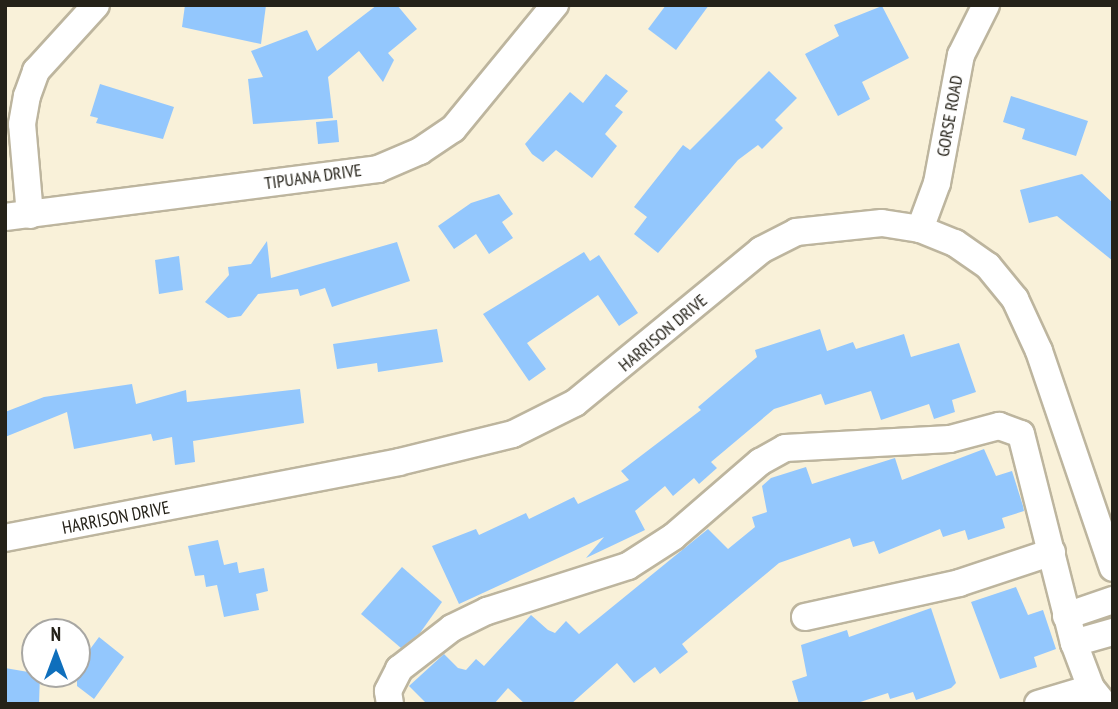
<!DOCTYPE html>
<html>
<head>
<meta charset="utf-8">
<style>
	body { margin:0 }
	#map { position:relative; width:1118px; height:709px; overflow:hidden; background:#f9f1d9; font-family:"PT Sans Narrow",sans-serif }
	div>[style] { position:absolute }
	.building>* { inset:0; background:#93c7fd }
	.roads { filter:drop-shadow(2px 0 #bdb59e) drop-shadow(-2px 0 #bdb59e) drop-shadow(0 2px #bdb59e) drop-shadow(0 -2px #bdb59e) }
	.street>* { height:26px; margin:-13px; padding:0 13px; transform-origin:13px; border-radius:13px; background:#fff }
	span { translate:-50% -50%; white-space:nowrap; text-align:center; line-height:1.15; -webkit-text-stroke:5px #fff; paint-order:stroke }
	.street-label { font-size:18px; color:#252219 }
	.frame { position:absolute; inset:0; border:7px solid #252219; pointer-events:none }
	.north { position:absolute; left:21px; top:618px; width:70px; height:70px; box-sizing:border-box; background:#fff; border:2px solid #a8a7a3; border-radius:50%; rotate:0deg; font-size:19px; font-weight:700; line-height:28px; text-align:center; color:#252219 }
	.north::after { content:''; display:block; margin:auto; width:24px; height:32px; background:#0f6fbc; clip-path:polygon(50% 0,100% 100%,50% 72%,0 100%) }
</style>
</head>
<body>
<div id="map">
	<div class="building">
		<div style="clip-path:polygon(185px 5px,266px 5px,261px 44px,182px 27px)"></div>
		<div style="clip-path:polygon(377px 5px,397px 5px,417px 29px,388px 53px,394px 60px,383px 82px,359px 51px,328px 77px,333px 118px,253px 124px,248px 79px,263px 77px,251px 51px,307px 30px,317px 51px)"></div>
		<div style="clip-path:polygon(666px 5px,709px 5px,676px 50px,648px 29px)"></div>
		<div style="clip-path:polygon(882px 6px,909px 58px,862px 82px,870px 99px,838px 116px,805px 54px,839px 36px,834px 25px)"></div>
		<div style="clip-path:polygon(769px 71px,797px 98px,775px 120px,783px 128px,762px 149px,758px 145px,738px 160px,658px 253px,634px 234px,647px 217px,634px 207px,683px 145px,690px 150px)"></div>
		<div style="clip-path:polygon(606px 74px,628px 91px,615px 106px,623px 112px,605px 134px,617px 146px,592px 178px,556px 150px,543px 162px,532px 154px,525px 144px,570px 92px,583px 103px)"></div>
		<div style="clip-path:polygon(100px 84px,174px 107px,163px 139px,96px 123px,98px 118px,90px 116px)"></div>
		<div style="clip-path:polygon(1011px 96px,1088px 121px,1076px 156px,1022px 139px,1025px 129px,1003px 122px)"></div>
		<div style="clip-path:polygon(337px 120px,339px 142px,318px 144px,316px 122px)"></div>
		<div style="clip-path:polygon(1082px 174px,1113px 203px,1113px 261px,1057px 216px,1029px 223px,1020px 190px)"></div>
		<div style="clip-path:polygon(499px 194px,513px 214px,502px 222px,513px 238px,489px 254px,476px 234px,454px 249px,438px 226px,471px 203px)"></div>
		<div style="clip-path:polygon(267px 241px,271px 278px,397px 242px,410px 281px,332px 307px,325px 288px,300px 296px,298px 289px,258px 294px,241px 316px,228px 318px,205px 302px,229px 275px,228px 267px,251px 264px)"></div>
		<div style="clip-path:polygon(584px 252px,590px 261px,599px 255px,638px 313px,619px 326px,598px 295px,527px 343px,546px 369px,529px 381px,483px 314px)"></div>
		<div style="clip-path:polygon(179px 256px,183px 290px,159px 294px,155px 260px)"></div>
		<div style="clip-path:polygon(437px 329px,443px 362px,378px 372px,377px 363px,337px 369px,333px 344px)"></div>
		<div style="clip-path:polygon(820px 329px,827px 351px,853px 342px,856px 349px,904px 334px,911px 357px,959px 343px,976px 392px,952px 400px,955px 412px,934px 419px,929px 404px,881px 420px,871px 391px,825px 405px,821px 394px,774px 409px,711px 462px,717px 468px,699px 484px,694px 478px,673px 496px,665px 486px,635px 511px,645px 530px,586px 558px,604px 537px,459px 604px,432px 546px,476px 529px,479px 535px,526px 513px,529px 519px,574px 497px,578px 504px,629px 480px,621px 471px,701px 410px,698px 407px,757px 357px,755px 350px)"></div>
		<div style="clip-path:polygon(132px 384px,136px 404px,186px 390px,187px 402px,300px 389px,304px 423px,193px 441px,195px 462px,175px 465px,172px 437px,153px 441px,151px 434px,74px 449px,67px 412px,5px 437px,5px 412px,44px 397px)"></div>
		<div style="clip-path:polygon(984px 449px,996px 476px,1012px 471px,1023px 506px,1024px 511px,1002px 518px,1005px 528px,968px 540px,965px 530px,943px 537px,940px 529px,879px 554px,874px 541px,853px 547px,850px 538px,779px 563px,682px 644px,688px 652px,660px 674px,655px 667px,634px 683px,617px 663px,571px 704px,525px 704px,508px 688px,494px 704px,427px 704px,409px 686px,444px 654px,458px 668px,466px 670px,476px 659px,484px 666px,531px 615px,548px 630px,555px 633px,566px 621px,579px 634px,708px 529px,728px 549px,755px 527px,752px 517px,767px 512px,762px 486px,771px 478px,806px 467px,812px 484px,895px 458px,902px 480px)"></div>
		<div style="clip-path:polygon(218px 540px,224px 565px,237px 562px,239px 573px,264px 568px,268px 591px,256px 594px,259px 610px,224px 617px,217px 585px,206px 587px,204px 575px,195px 576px,188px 546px)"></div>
		<div style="clip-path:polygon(402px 567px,442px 602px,420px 633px,401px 648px,361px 614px)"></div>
		<div style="clip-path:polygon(1016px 587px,1028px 615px,1043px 610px,1056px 649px,1034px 657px,1037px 667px,1000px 679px,971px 602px)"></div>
		<div style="clip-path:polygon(931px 608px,956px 683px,951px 688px,916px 700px,913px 692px,890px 699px,888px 693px,854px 704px,799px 704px,792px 681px,807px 676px,801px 645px,847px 630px,849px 637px)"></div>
		<div style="clip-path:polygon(99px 637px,124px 657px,94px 699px,77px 686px,77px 650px,85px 656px)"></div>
		<div style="clip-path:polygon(5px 668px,40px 674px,39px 704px,5px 704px)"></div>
	</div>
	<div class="roads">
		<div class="street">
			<div style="left:30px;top:215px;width:91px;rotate:-95deg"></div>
			<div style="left:22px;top:124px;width:28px;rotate:-80deg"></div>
			<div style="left:27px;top:96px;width:27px;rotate:-70deg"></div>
			<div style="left:36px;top:71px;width:89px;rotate:-47.7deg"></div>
			<div style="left:5px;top:217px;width:376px;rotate:-7.3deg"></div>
			<div style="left:378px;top:169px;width:46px;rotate:-23.2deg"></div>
			<div style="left:420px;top:151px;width:40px;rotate:-34deg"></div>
			<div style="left:453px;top:129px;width:161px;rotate:-50.6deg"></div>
			<div style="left:920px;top:229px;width:49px;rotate:-69.7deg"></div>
			<div style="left:937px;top:183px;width:130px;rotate:-79.4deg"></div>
			<div style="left:961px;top:55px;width:56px;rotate:-63.4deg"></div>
			<div style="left:5px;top:538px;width:401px;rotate:-10.9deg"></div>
			<div style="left:399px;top:462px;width:117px;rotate:-13.8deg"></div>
			<div style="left:513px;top:434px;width:69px;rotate:-26.6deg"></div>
			<div style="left:575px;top:403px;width:241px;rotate:-39.4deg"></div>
			<div style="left:761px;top:250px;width:39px;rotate:-27deg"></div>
			<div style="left:796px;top:232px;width:86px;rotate:-6deg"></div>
			<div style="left:882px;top:223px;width:38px;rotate:9deg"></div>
			<div style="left:920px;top:229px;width:38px;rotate:22deg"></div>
			<div style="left:955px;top:243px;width:40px;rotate:34.9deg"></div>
			<div style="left:988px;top:266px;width:43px;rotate:50.7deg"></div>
			<div style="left:1015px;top:299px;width:57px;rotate:65.2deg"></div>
			<div style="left:1039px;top:351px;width:229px;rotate:71.2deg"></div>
			<div style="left:1066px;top:616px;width:50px;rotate:-18.8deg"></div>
			<div style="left:805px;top:617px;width:158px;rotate:-12.4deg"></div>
			<div style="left:959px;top:583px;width:98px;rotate:-18.4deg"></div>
			<div style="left:1074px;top:643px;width:41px;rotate:-15.8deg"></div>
			<div style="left:390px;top:704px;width:13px;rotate:-99deg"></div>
			<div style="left:388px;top:691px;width:25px;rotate:-63deg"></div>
			<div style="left:399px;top:669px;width:67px;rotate:-37.7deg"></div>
			<div style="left:452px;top:628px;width:39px;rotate:-26deg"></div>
			<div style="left:487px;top:611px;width:148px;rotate:-17.7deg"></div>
			<div style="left:628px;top:566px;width:54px;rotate:-32.8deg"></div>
			<div style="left:673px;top:537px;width:115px;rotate:-40.8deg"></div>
			<div style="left:760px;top:462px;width:29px;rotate:-29deg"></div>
			<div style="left:785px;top:448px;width:165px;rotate:-3.1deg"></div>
			<div style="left:950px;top:439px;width:51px;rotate:-14.9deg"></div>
			<div style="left:999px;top:426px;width:23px;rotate:20deg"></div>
			<div style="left:1021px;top:434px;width:216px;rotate:75.8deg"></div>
			<div style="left:1074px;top:643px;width:48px;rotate:69.3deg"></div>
			<div style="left:1091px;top:688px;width:21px;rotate:51deg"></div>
			<div style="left:1038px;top:704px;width:55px;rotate:-16.8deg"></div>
		</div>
	</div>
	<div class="street-label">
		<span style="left:950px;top:116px;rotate:-80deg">GORSE ROAD</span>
		<span style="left:313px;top:177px;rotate:-8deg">TIPUANA DRIVE</span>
		<span style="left:663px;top:333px;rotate:-40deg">HARRISON DRIVE</span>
		<span style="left:116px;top:518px;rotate:-11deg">HARRISON DRIVE</span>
	</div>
	<div class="frame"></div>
	<div class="north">N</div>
</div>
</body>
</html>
